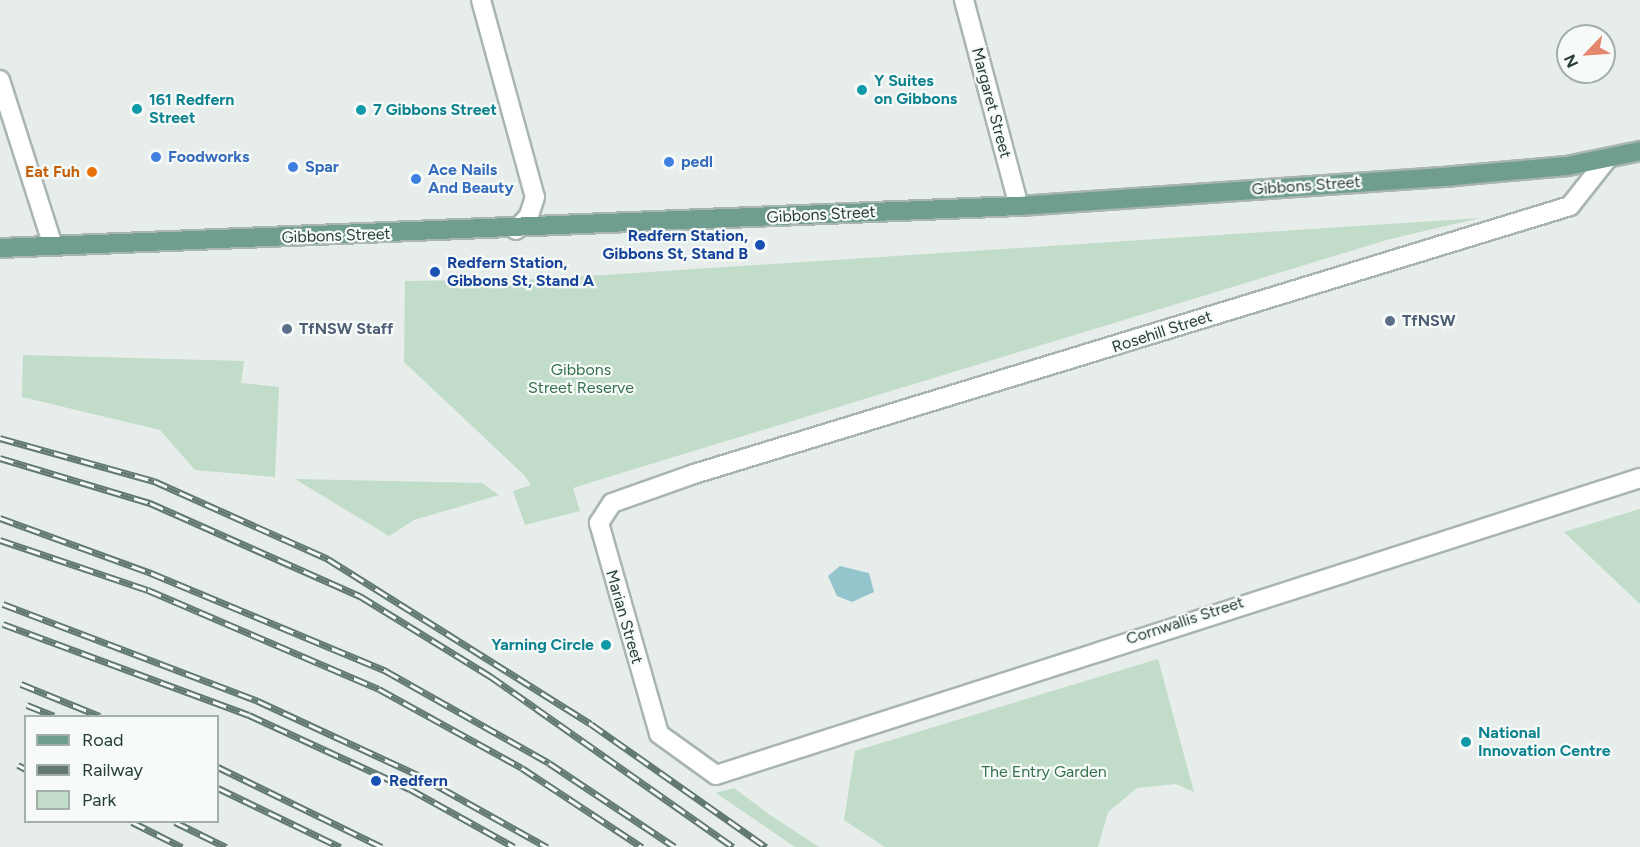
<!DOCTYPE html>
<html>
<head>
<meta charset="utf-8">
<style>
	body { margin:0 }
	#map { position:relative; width:1640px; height:847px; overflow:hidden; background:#e6edea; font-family:Figtree,sans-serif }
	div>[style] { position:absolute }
	.green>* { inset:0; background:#c1dcc8 }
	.water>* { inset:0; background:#94c5cc }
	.roads { filter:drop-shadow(2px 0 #a9b5b1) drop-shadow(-2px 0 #a9b5b1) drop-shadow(0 2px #a9b5b1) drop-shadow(0 -2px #a9b5b1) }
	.minor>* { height:18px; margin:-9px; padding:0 9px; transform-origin:9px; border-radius:9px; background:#fff }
	.major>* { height:18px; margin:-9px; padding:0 9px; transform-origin:9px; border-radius:9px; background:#6f9e91 }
	.rail>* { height:7px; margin-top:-3.5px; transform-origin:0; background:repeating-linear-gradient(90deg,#f6faf8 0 14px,#617972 0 28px); box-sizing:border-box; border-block:2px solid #617972 }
	.dots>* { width:16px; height:16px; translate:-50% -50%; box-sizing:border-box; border:3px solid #f6faf8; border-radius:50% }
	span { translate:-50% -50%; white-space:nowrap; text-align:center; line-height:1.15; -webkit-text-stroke:4.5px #f6faf8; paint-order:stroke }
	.culture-label { font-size:16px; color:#0d838f; font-weight:700 }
	.left { translate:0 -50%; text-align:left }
	.right { translate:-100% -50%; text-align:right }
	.street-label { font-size:16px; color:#263e37 }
	.shop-label { font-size:16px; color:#366cbe; font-weight:700 }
	.food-label { font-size:16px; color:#c56008; font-weight:700 }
	.transit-label { font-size:16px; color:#164399; font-weight:700 }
	.service-label { font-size:16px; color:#4e5e75; font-weight:700 }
	.park-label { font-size:16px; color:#35714a }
	.legend { position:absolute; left:24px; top:715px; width:195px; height:108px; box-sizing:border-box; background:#f6faf8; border:2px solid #a3afab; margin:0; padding:8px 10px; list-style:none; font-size:18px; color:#263e37 }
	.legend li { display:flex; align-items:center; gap:12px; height:30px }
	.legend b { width:30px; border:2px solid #a3afab }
	.north { position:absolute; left:1556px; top:24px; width:60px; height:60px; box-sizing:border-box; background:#f6faf8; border:2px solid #a3afab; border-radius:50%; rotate:245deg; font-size:16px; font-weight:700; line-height:24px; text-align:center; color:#263e37 }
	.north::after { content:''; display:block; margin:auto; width:21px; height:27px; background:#e4886d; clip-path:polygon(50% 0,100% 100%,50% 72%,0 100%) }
</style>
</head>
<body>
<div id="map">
	<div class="green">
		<div style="clip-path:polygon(1480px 218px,1390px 239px,605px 478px,573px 488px,580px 511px,525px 525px,513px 491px,531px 485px,525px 476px,404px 362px,405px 281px,543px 279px)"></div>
		<div style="clip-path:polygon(23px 355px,244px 361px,241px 383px,279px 387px,275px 477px,195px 470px,160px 430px,22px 397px)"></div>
		<div style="clip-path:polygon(295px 479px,482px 483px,499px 495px,414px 520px,389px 536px)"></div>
		<div style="clip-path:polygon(1640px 509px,1640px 604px,1564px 532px)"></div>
		<div style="clip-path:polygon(1158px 659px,1194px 792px,1176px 784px,1137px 788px,1108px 812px,1098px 847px,885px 847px,844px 820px,855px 751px)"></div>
		<div style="clip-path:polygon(734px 788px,770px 815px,819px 847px,795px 847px,716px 793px)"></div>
	</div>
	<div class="water">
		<div style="clip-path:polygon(840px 566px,869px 573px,874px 592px,852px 602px,837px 596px,828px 576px)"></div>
	</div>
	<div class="roads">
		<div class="minor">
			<div style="left:481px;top:0;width:204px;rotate:74.7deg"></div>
			<div style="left:535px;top:197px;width:20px;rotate:108deg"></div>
			<div style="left:529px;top:216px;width:19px;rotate:133deg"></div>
			<div style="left:964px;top:0;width:213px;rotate:75.1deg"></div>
			<div style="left:0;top:80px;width:174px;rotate:72.3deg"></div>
			<div style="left:1608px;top:158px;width:61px;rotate:128.4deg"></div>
			<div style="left:1570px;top:206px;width:916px;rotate:162.99deg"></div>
			<div style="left:694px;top:474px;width:87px;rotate:160.5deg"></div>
			<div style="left:612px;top:503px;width:24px;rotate:123deg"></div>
			<div style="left:599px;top:523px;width:219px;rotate:74.1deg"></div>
			<div style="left:659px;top:734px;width:70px;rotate:35.7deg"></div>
			<div style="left:716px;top:775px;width:971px;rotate:-17.82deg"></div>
		</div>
		<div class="major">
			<div style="left:0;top:248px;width:1020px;rotate:-2.36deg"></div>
			<div style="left:1019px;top:206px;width:436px;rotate:-3.9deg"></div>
			<div style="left:1454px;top:176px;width:113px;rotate:-5.1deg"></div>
			<div style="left:1567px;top:166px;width:75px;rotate:-11.6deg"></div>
		</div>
	</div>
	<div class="rail">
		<div style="left:0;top:438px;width:160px;rotate:15.6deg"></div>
		<div style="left:154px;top:481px;width:191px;rotate:24.1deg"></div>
		<div style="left:328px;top:559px;width:310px;rotate:32.1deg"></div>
		<div style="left:591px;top:724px;width:214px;rotate:35.1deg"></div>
		<div style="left:0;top:458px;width:157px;rotate:16.7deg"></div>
		<div style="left:150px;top:503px;width:230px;rotate:23.9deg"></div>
		<div style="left:360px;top:596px;width:153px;rotate:31.6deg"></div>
		<div style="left:490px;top:676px;width:297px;rotate:35.1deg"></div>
		<div style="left:0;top:518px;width:161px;rotate:20deg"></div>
		<div style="left:151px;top:573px;width:255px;rotate:22.6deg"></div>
		<div style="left:386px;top:671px;width:187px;rotate:29.4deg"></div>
		<div style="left:549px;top:763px;width:151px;rotate:33.7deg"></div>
		<div style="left:0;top:540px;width:156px;rotate:18.7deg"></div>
		<div style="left:148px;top:590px;width:251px;rotate:23.2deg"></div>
		<div style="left:379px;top:689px;width:163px;rotate:28.9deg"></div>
		<div style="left:522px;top:768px;width:144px;rotate:33.4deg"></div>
		<div style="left:3px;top:604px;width:273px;rotate:20.8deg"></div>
		<div style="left:258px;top:701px;width:176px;rotate:24.8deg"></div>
		<div style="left:418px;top:775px;width:148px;rotate:29.2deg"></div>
		<div style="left:3px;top:624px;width:262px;rotate:20.3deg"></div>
		<div style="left:249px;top:715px;width:177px;rotate:24.7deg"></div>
		<div style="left:410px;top:789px;width:119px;rotate:29.1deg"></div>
		<div style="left:21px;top:684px;width:85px;rotate:22.1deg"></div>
		<div style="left:27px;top:705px;width:29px;rotate:22deg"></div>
		<div style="left:18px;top:765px;width:9px;rotate:27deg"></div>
		<div style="left:218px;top:767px;width:182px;rotate:26deg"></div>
		<div style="left:218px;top:788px;width:136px;rotate:25.8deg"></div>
		<div style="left:132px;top:822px;width:56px;rotate:26.6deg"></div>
		<div style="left:175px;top:822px;width:57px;rotate:26.1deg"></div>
	</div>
	<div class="dots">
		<div style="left:862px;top:90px;background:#0f9aa8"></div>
		<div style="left:137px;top:109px;background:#0f9aa8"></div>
		<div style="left:361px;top:110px;background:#0f9aa8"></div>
		<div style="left:156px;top:157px;background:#3f7fe0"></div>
		<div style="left:669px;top:162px;background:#3f7fe0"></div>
		<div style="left:293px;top:167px;background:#3f7fe0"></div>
		<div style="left:92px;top:172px;background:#e8710a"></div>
		<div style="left:416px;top:179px;background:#3f7fe0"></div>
		<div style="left:760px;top:245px;background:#1a4fb4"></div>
		<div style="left:435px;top:272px;background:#1a4fb4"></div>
		<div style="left:1390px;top:321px;background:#5c6f8a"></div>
		<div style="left:287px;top:329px;background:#5c6f8a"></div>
		<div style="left:606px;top:645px;background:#0f9aa8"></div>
		<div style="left:1466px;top:742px;background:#0f9aa8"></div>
		<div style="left:376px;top:781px;background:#1a4fb4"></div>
	</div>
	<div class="culture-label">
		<span class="left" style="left:874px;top:90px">Y Suites<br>on Gibbons</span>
		<span class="left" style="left:149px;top:109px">161 Redfern<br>Street</span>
		<span class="left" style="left:373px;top:110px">7 Gibbons Street</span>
		<span class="right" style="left:594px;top:645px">Yarning Circle</span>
		<span class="left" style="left:1478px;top:742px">National<br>Innovation Centre</span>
	</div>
	<div class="street-label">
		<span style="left:991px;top:103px;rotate:75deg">Margaret Street</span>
		<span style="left:1306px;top:186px;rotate:-4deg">Gibbons Street</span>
		<span style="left:821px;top:215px;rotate:-3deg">Gibbons Street</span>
		<span style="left:336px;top:236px;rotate:-2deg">Gibbons Street</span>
		<span style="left:1162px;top:332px;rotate:-18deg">Rosehill Street</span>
		<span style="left:624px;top:617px;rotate:74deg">Marian Street</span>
		<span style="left:1185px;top:621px;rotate:-18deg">Cornwallis Street</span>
	</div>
	<div class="shop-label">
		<span class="left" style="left:168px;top:157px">Foodworks</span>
		<span class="left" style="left:681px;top:162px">pedl</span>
		<span class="left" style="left:305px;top:167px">Spar</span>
		<span class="left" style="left:428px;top:179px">Ace Nails<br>And Beauty</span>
	</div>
	<div class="food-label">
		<span class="right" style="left:80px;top:172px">Eat Fuh</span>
	</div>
	<div class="transit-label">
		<span class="right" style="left:748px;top:245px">Redfern Station,<br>Gibbons St, Stand B</span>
		<span class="left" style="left:447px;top:272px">Redfern Station,<br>Gibbons St, Stand A</span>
		<span class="left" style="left:389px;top:781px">Redfern</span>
	</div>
	<div class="service-label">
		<span class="left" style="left:1402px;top:321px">TfNSW</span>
		<span class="left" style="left:299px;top:329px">TfNSW Staff</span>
	</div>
	<div class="park-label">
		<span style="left:581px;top:379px">Gibbons<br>Street Reserve</span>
		<span style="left:1044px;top:772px">The Entry Garden</span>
	</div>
	<ul class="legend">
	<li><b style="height:8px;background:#6f9e91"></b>Road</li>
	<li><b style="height:8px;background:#617972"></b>Railway</li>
	<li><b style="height:16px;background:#c1dcc8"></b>Park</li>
	</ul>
	<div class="north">N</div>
</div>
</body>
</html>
